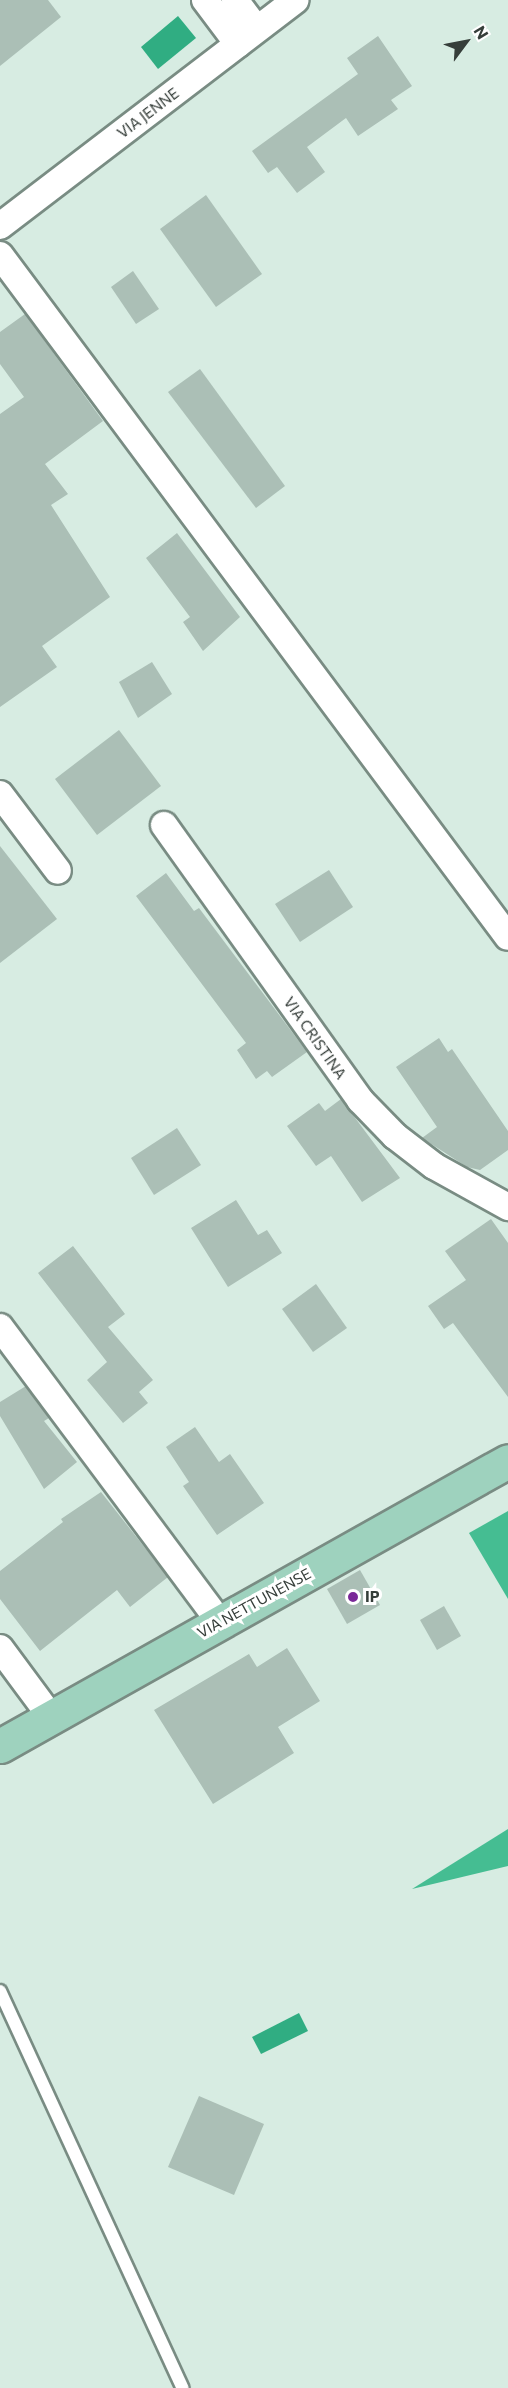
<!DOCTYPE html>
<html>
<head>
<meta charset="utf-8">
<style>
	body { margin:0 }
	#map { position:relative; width:508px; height:2388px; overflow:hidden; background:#d7ece2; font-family:Commissioner,sans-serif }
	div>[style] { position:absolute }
	.forest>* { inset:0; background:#45bd92 }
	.water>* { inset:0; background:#30ad82 }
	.building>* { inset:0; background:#abbfb6 }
	.roads { filter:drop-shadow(2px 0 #798c83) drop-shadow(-2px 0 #798c83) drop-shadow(0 2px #798c83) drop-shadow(0 -2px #798c83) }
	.service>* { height:12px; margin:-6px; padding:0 6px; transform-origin:6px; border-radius:6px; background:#fff }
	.minor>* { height:26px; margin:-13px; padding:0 13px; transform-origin:13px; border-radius:13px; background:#fff }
	.primary>* { height:33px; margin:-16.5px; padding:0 16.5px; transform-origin:16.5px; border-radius:16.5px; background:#9ed2be }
	.dots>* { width:16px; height:16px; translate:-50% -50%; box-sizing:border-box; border:3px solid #fff; border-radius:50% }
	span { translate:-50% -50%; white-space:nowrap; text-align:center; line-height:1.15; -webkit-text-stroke:6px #fff; paint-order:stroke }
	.street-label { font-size:15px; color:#363e3a }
	.poi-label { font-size:15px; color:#363e3a; font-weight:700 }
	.left { translate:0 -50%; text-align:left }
	.north { position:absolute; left:436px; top:12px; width:60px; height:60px; -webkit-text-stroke:4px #fff; paint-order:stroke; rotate:58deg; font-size:16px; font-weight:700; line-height:24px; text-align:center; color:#363e3a }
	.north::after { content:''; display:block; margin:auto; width:21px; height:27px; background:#363e3a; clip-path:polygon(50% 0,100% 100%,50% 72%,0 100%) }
</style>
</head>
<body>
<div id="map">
	<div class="forest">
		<div style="clip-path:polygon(508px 1511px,508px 1599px,469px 1533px)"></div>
		<div style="clip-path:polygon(508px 1829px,508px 1866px,412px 1889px)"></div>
	</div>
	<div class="water">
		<div style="clip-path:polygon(178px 16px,196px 38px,158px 69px,141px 47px)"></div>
		<div style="clip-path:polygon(299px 2013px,308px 2031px,261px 2054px,252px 2037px)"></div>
	</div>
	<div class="building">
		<div style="clip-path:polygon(0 0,48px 0,61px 17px,0 66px)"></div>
		<div style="clip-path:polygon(378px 36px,412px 86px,391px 100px,398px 109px,358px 136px,346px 118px,307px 147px,325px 172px,297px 193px,277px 167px,268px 173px,252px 151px,358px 74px,347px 58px)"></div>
		<div style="clip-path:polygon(206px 195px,262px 274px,216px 307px,160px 229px)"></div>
		<div style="clip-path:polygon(133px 271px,159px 309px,136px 324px,111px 287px)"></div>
		<div style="clip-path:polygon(25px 314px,103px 421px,45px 464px,68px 494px,51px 505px,110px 597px,42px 646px,57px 667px,0 707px,0 414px,24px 397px,0 364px,0 332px)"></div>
		<div style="clip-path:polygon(200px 369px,285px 486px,256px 508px,168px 392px)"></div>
		<div style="clip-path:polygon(177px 533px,240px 617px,203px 651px,183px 622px,190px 617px,146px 558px)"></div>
		<div style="clip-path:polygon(152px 662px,172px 694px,138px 718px,119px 682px)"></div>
		<div style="clip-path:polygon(119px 730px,161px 786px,97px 835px,55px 779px)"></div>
		<div style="clip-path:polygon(0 846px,57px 919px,0 963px)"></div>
		<div style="clip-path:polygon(329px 870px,353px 907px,300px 942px,275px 904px)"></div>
		<div style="clip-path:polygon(166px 873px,194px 911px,199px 908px,307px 1052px,272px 1077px,267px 1071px,256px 1079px,237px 1050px,246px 1043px,136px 896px)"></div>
		<div style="clip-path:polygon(439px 1038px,448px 1052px,452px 1049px,508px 1131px,508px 1150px,480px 1170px,467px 1167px,422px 1138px,437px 1127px,396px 1067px)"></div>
		<div style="clip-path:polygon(341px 1099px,400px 1178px,362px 1202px,331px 1156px,316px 1166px,287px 1126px,319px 1103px,325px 1111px)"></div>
		<div style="clip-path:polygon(177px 1128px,201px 1165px,154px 1195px,131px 1158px)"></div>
		<div style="clip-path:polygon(236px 1200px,258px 1235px,267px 1230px,282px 1253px,228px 1287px,191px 1228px)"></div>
		<div style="clip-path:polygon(491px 1219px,508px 1243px,508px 1397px,453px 1323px,444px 1329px,428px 1306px,466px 1280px,445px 1251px)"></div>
		<div style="clip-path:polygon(73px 1246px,125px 1314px,108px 1327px,153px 1380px,139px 1392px,148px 1403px,123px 1423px,87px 1380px,107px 1362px,38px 1273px)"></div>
		<div style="clip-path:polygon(316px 1284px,347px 1328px,313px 1352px,282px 1309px)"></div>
		<div style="clip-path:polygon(26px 1386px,49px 1418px,44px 1421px,77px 1462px,44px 1489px,0 1416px,0 1402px)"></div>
		<div style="clip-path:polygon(195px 1427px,219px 1462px,230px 1454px,264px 1503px,217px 1535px,183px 1486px,189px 1482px,166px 1447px)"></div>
		<div style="clip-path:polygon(101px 1492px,168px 1577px,130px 1607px,117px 1590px,40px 1651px,0 1599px,0 1571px,63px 1522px,61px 1519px)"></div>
		<div style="clip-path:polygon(360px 1570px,380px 1605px,347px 1624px,327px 1589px)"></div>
		<div style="clip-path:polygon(444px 1606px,461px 1636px,437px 1650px,420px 1620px)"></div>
		<div style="clip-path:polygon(287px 1648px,320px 1701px,278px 1727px,294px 1753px,213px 1804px,154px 1710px,249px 1654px,257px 1667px)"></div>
		<div style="clip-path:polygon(199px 2096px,264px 2124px,234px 2195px,168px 2167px)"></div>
	</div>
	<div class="roads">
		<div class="service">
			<div style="left:0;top:1991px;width:437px;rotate:65.3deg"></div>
		</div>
		<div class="minor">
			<div style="left:205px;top:0;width:55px;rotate:53.1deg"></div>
			<div style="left:235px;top:0;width:36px;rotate:53deg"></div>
			<div style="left:0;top:226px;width:372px;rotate:-37.4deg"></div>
			<div style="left:0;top:255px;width:850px;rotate:53.32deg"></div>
			<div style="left:0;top:794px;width:96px;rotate:53deg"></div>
			<div style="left:164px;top:825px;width:338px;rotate:54.5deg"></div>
			<div style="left:360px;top:1100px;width:50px;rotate:45.8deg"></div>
			<div style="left:395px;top:1136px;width:49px;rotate:37.6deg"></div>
			<div style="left:434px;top:1166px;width:85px;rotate:29deg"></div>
			<div style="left:0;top:1327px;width:368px;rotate:53.3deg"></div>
			<div style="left:0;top:1648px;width:86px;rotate:53.5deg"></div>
		</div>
		<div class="primary">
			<div style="left:0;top:1746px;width:582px;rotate:-29.29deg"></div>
		</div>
	</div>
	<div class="dots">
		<div style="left:353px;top:1597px;background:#7a2898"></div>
	</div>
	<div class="street-label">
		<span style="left:148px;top:113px;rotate:-37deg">VIA JENNE</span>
		<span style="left:315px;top:1038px;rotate:55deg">VIA CRISTINA</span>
		<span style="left:254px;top:1603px;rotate:-29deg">VIA NETTUNENSE</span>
	</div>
	<div class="poi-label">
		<span class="left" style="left:365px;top:1597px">IP</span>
	</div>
	<div class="north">N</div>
</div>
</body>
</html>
